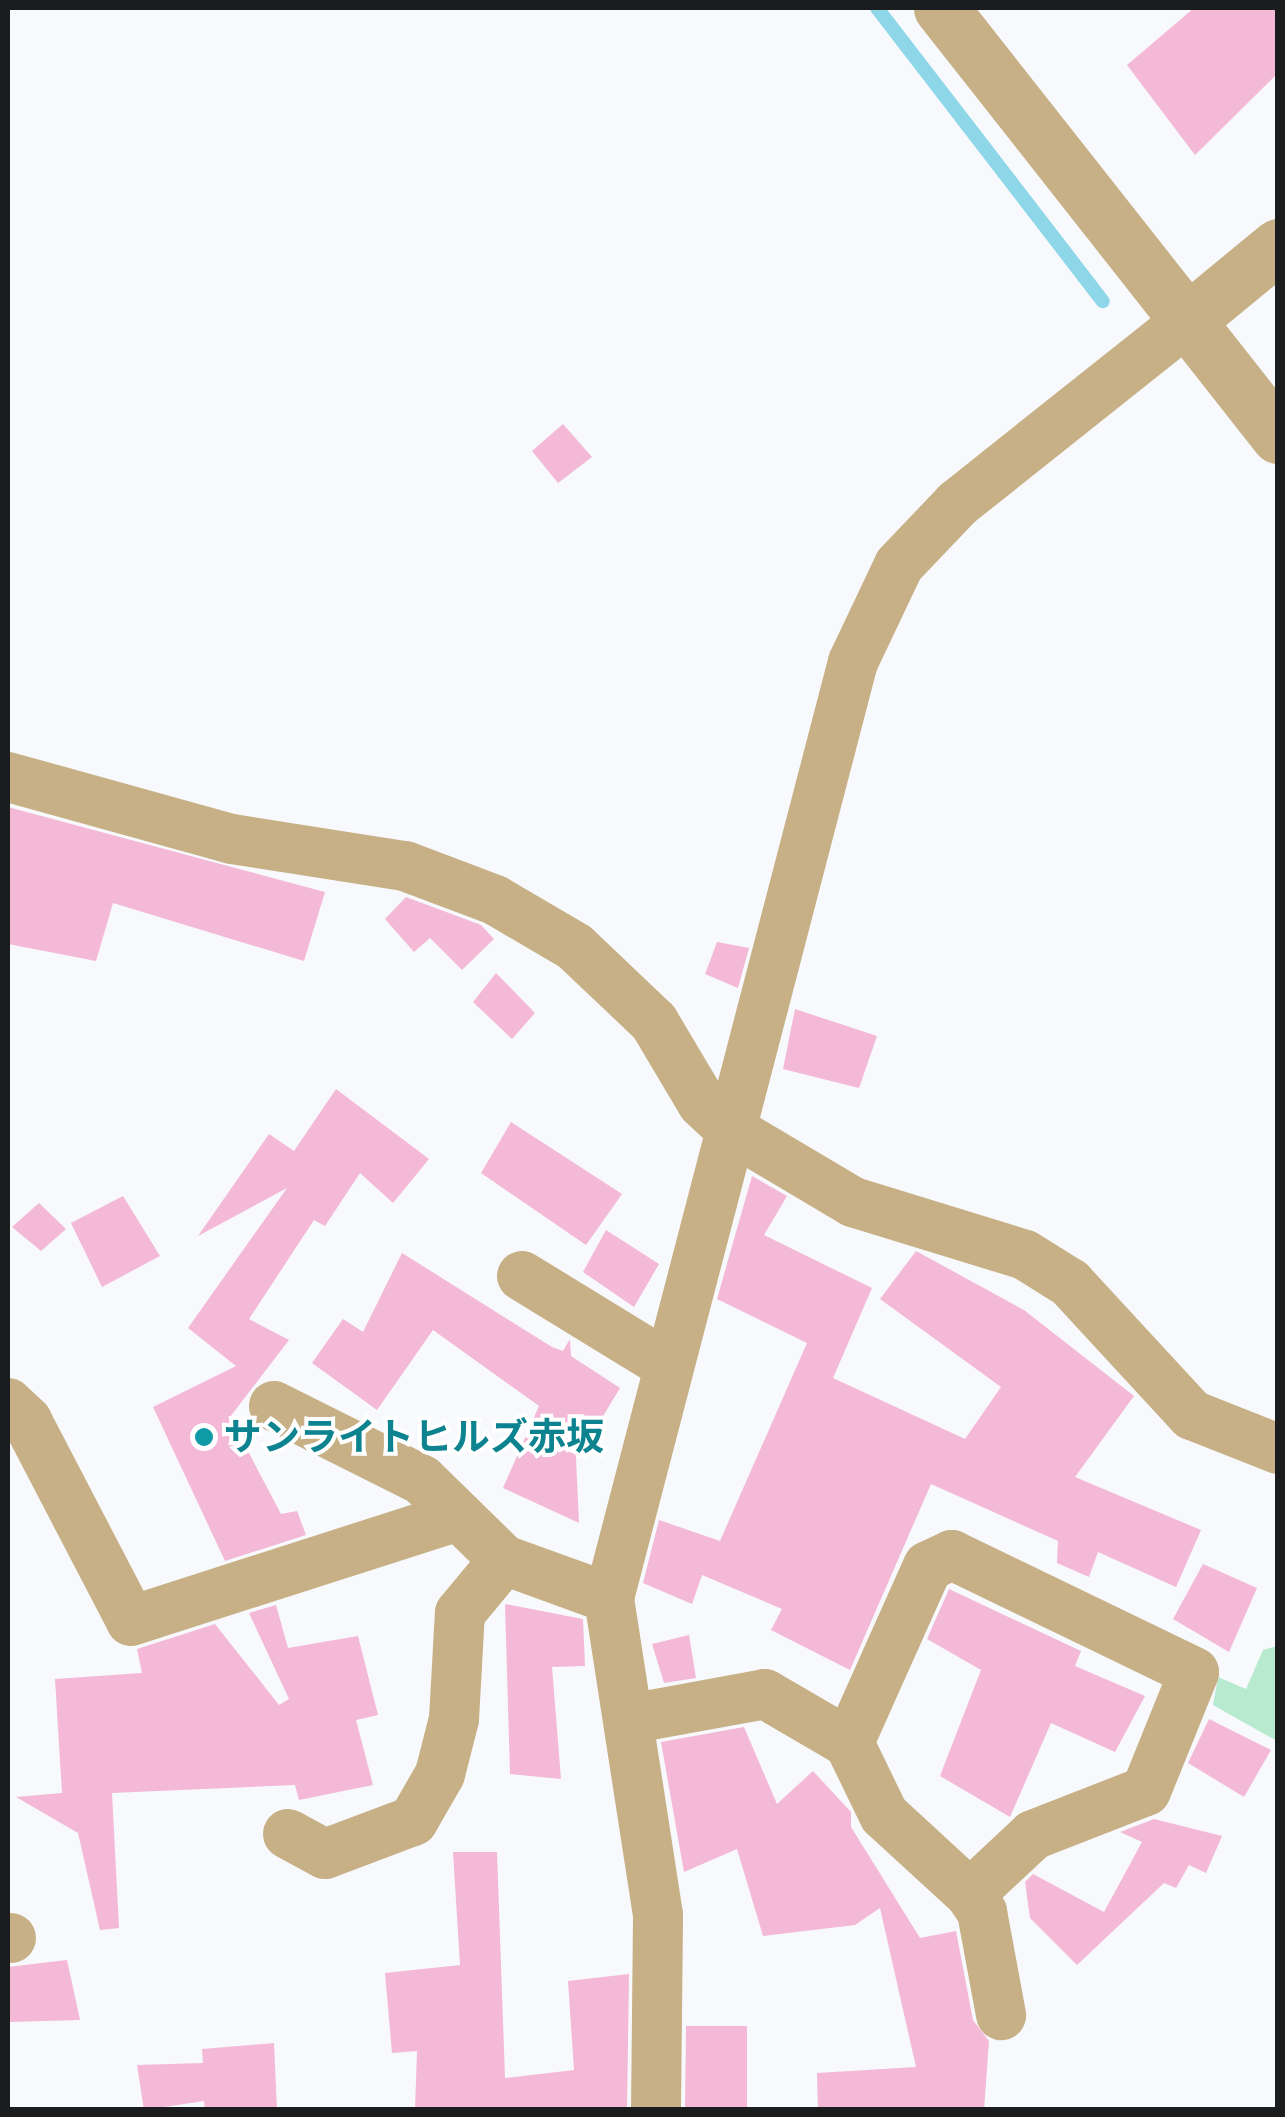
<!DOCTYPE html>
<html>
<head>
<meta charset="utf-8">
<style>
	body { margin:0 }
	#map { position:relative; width:1285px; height:2117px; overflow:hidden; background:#f7f9fc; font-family:"Titillium Web","Noto Sans JP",sans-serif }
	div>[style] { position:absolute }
	.green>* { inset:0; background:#b7eacf }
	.stream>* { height:14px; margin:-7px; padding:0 7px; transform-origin:7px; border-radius:7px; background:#8dd7e9 }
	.building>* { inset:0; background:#f3b9d7 }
	.minor>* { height:50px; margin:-25px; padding:0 25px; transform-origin:25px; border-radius:25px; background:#c7b086 }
	.tertiary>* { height:55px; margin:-27.5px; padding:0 27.5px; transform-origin:27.5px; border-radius:27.5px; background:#c7b086 }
	.dots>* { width:28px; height:28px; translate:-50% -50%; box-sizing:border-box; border:5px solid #fff; border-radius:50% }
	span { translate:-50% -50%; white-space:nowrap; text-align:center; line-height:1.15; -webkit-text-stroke:8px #fff; paint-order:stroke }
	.culture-label { font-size:38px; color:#0d838f; font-weight:700 }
	.left { translate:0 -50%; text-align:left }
	.frame { position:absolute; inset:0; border:10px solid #1b1c1d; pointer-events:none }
</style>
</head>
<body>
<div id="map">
	<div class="green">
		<div style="clip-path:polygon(1277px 1646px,1278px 1648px,1277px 1741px,1213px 1705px,1218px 1677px,1246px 1689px,1263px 1650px)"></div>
	</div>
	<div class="stream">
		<div style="left:877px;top:8px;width:370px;rotate:52.4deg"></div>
	</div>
	<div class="building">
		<div style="clip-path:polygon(1194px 8px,1278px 8px,1278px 73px,1195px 155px,1127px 65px)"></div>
		<div style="clip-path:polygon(563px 424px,592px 457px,558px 483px,532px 451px)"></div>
		<div style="clip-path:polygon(8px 807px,325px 892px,304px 961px,113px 903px,96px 961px,8px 944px)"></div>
		<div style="clip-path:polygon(406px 897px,481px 925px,494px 939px,462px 970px,430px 938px,414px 952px,385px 919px)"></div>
		<div style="clip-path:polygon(717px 942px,749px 948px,738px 988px,705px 974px)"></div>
		<div style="clip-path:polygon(496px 973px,535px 1013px,512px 1039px,473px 1002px)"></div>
		<div style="clip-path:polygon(795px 1009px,877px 1036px,859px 1088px,783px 1069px)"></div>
		<div style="clip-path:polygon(336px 1089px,429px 1159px,393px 1203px,360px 1173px,325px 1226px,314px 1220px,249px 1319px,289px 1340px,230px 1417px,281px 1514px,297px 1511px,306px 1535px,225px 1561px,153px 1407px,236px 1366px,188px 1328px,287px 1188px,198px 1236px,269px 1134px,294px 1151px)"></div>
		<div style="clip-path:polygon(511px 1122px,622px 1194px,586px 1245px,481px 1173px)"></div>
		<div style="clip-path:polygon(752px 1176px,787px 1196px,764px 1235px,872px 1288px,833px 1378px,965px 1439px,1001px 1387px,880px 1299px,916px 1251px,1024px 1310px,1134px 1396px,1075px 1477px,1201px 1530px,1176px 1587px,1098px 1552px,1089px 1577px,1057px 1563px,1058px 1541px,931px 1484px,850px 1670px,771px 1630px,782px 1609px,702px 1575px,692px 1604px,643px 1583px,659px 1520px,720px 1541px,807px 1343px,717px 1299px)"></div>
		<div style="clip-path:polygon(123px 1196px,160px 1256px,102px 1287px,71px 1223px)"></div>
		<div style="clip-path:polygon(39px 1203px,66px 1229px,41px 1251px,12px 1227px)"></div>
		<div style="clip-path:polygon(606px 1230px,659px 1264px,634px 1307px,583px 1272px)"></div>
		<div style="clip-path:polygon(402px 1253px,552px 1347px,563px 1351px,570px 1339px,571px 1356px,620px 1388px,591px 1436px,584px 1414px,574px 1415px,579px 1523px,503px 1488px,539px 1406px,433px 1330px,377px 1410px,312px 1363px,343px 1319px,363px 1332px)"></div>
		<div style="clip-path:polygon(1203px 1564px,1257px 1588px,1229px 1652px,1173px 1619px)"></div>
		<div style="clip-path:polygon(949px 1589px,1081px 1651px,1075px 1666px,1145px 1696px,1115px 1752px,1051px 1723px,1010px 1817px,940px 1776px,981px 1670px,927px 1639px)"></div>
		<div style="clip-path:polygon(505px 1604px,583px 1619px,585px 1666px,552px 1667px,561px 1779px,510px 1774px)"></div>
		<div style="clip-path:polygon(276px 1605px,288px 1648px,358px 1636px,378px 1715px,356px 1720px,373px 1785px,299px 1800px,295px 1785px,112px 1793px,119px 1928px,100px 1930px,78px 1833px,16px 1797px,62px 1793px,55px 1679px,142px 1673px,137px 1649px,215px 1624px,279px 1705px,289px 1699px,249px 1613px)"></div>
		<div style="clip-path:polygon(689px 1635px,696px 1678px,664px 1683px,652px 1644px)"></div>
		<div style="clip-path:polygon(1209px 1719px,1271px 1750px,1244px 1797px,1188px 1763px)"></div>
		<div style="clip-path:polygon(744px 1727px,777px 1804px,813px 1771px,851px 1812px,851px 1827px,920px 1938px,956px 1931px,973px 2020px,989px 2041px,984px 2110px,818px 2110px,817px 2073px,916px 2067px,880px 1908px,855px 1925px,763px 1936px,737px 1849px,684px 1872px,661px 1742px)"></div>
		<div style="clip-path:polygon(1154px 1819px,1222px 1836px,1206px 1873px,1189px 1865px,1176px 1888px,1164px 1883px,1077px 1965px,1030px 1918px,1025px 1882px,1033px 1874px,1104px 1912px,1142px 1842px,1120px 1832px)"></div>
		<div style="clip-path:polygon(453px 1852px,497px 1852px,505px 2078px,574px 2070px,568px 1981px,629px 1974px,627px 2110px,415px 2110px,417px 2051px,392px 2053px,385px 1973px,460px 1965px)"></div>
		<div style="clip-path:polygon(67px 1960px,80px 2020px,8px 2022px,8px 1967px)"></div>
		<div style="clip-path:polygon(686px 2026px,747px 2026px,747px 2110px,685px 2110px)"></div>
		<div style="clip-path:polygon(274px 2043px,277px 2110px,205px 2110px,204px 2101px,144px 2110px,137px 2065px,203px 2063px,202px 2049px)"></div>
	</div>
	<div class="minor">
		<div style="left:8px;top:777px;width:232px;rotate:15.5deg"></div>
		<div style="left:232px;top:839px;width:175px;rotate:8.9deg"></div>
		<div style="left:405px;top:866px;width:96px;rotate:20.7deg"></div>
		<div style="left:495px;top:900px;width:93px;rotate:30.4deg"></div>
		<div style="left:575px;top:947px;width:109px;rotate:43.5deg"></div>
		<div style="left:654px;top:1022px;width:94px;rotate:59.3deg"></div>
		<div style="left:702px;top:1103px;width:38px;rotate:43deg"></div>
		<div style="left:730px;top:1129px;width:143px;rotate:30.7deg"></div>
		<div style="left:853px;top:1202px;width:180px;rotate:17.1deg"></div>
		<div style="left:1025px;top:1255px;width:53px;rotate:31.9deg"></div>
		<div style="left:1070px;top:1283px;width:180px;rotate:47.3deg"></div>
		<div style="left:1192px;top:1415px;width:92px;rotate:21.6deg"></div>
		<div style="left:522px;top:1276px;width:167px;rotate:31.5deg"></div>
		<div style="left:8px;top:1403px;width:26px;rotate:43deg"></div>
		<div style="left:27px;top:1421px;width:225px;rotate:62.5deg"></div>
		<div style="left:131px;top:1621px;width:344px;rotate:-17.8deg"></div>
		<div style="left:274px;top:1406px;width:165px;rotate:26.6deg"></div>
		<div style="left:422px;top:1480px;width:115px;rotate:44.3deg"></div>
		<div style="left:504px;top:1560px;width:112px;rotate:19.9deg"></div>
		<div style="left:629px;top:1719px;width:138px;rotate:-10.4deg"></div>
		<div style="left:765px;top:1694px;width:97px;rotate:30.3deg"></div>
		<div style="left:849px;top:1743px;width:80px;rotate:64.1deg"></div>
		<div style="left:884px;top:1815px;width:117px;rotate:42.6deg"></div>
		<div style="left:970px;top:1894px;width:86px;rotate:-43.1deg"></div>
		<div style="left:1033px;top:1835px;width:121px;rotate:-21.3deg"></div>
		<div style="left:1146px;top:1791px;width:128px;rotate:-68deg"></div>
		<div style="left:1194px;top:1672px;width:269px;rotate:-154.2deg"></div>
		<div style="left:952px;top:1555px;width:26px;rotate:155deg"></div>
		<div style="left:928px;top:1566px;width:194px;rotate:114.1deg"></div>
		<div style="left:288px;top:1834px;width:42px;rotate:28.4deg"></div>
		<div style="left:325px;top:1854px;width:94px;rotate:-20.6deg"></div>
		<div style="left:413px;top:1821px;width:54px;rotate:-60.1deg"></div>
		<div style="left:440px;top:1774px;width:57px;rotate:-75.7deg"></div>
		<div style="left:454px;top:1719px;width:106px;rotate:-86.8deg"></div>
		<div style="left:460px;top:1613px;width:69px;rotate:-50.3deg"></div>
		<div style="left:970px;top:1894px;width:22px;rotate:56deg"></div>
		<div style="left:982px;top:1912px;width:105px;rotate:79.5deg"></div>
		<div style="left:8px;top:1938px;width:3px"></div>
		<div style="left:656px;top:2110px;width:195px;rotate:-89.4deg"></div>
		<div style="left:658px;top:1915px;width:321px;rotate:-98.8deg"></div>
		<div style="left:609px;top:1598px;width:967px;rotate:-75.39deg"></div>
		<div style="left:853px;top:662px;width:107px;rotate:-64.6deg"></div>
		<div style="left:899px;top:565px;width:84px;rotate:-46.4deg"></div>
		<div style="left:957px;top:504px;width:294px;rotate:-38.5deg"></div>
	</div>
	<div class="tertiary">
		<div style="left:941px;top:8px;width:545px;rotate:51.78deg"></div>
		<div style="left:1187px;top:321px;width:118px;rotate:-39.5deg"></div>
	</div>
	<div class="dots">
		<div style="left:204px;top:1437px;background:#0f9aa8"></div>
	</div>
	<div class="culture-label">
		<span class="left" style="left:224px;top:1437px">サンライトヒルズ赤坂</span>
	</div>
	<div class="frame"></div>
</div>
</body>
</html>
